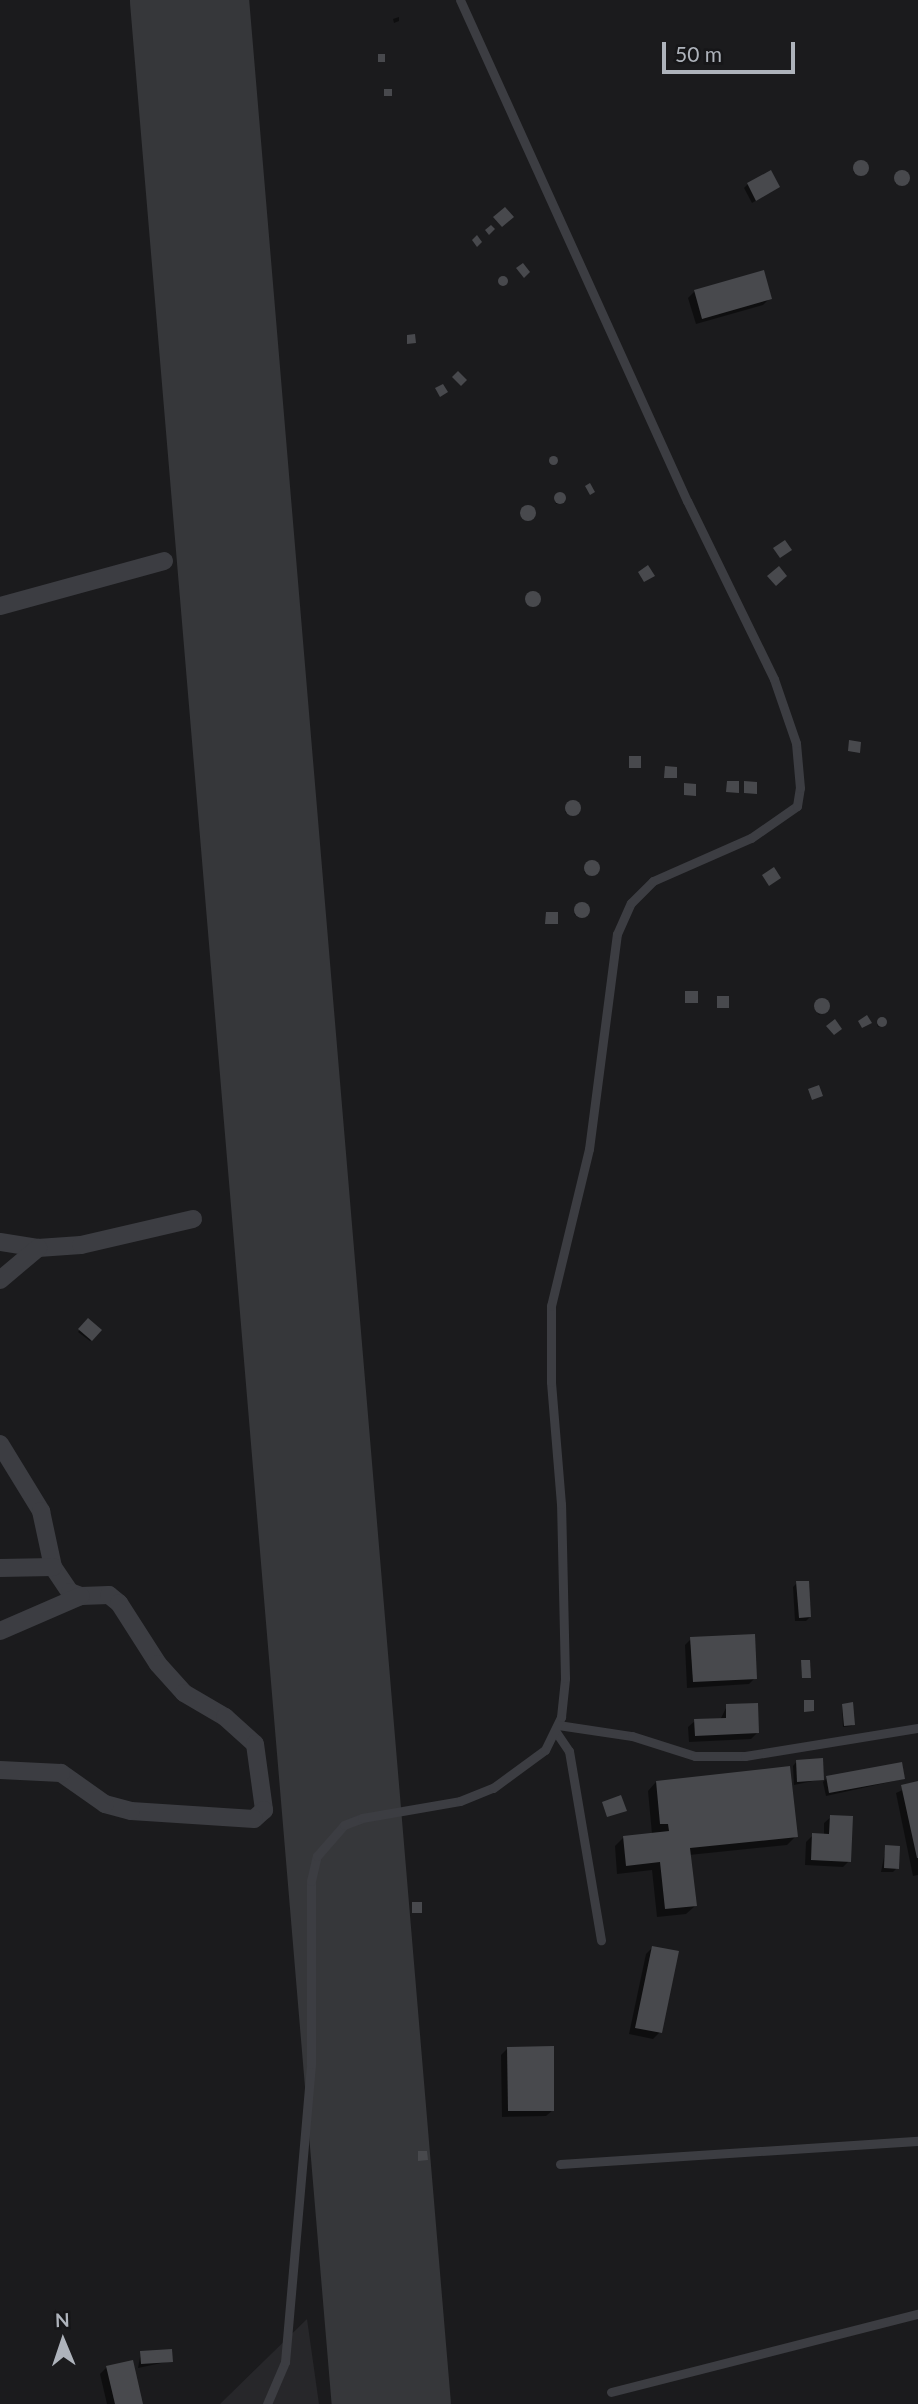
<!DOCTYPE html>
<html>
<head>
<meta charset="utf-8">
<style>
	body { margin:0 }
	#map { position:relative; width:918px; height:2404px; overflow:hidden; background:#1b1b1d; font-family:Lato,sans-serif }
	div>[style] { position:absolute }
	.built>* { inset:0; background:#27272a }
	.shadow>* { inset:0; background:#0007 }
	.runway>* { height:119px; margin:-59.5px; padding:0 59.5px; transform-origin:59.5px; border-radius:59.5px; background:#36373a }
	.building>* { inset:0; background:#48494d }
	.round { border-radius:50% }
	.service>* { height:9px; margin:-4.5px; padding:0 4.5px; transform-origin:4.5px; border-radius:4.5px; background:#3c3d42 }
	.minor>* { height:18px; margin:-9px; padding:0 9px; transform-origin:9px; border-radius:9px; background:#3c3d42 }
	span { translate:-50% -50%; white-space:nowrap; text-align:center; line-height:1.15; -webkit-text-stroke:6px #161618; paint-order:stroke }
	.north { position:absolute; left:28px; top:2306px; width:70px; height:70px; -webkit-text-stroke:5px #161618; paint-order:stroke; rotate:358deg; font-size:19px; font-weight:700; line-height:28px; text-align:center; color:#aeb3bb }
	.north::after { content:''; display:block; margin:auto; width:24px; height:32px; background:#aeb3bb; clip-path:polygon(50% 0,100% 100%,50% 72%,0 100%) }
	.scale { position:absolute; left:662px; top:42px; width:133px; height:32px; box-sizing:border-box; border:4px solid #aeb3bb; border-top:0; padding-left:9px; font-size:21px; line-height:24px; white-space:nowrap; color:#aeb3bb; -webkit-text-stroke:5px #161618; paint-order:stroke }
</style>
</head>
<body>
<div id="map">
	<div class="built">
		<div style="clip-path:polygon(307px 2319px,319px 2404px,220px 2404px)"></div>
	</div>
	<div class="shadow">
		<div style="clip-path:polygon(399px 17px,399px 21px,394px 23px,393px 19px)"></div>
		<div style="clip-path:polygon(858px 163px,865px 165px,861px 175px,853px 172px)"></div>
		<div style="clip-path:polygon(899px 173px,907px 176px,901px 186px,895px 183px)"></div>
		<div style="clip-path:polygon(748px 184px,778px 187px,752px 203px,744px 188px)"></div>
		<div style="clip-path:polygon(500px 280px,506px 280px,504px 285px,499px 285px)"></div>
		<div style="clip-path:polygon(695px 291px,770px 298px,763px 305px,696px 324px,688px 298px)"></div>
		<div style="clip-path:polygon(561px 495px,562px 502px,556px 504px,554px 498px)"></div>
		<div style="clip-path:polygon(528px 507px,533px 511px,526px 520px,520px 515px)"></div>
		<div style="clip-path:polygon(533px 593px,539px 598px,531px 607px,525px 601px)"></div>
		<div style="clip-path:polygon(571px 802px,579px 807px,573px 816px,565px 812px)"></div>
		<div style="clip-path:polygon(590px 863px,598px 867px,592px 876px,584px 872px)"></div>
		<div style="clip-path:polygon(580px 905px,587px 909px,579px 918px,574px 914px)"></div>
		<div style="clip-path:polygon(823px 1000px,828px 1007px,819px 1015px,814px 1007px)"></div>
		<div style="clip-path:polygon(883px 1020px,885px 1022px,878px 1027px,877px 1024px)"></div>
		<div style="clip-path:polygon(88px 1321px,99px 1330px,90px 1341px,78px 1332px)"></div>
		<div style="clip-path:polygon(797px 1583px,810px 1617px,806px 1621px,795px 1621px,793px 1587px)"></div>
		<div style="clip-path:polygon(691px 1639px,755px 1678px,749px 1684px,687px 1688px,685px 1645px)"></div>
		<div style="clip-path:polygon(842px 1705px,853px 1724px,852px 1726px,843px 1727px)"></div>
		<div style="clip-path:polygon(727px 1706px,757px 1733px,751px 1739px,689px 1742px,688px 1727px,695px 1721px,720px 1720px)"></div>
		<div style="clip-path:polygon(797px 1761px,822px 1779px,794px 1785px,793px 1766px)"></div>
		<div style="clip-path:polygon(827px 1778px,903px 1779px,826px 1796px,823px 1782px)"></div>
		<div style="clip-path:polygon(656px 1782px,796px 1836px,787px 1845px,689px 1855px,695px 1906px,686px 1914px,657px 1917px,652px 1870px,617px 1874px,615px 1846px,623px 1838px,652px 1834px,648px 1791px)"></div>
		<div style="clip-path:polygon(918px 1783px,918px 1875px,913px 1876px,896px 1793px)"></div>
		<div style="clip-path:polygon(831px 1817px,849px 1861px,843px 1867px,805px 1865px,806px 1842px,813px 1835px,824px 1836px,824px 1823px)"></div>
		<div style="clip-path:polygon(886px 1847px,897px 1868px,893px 1872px,881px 1872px)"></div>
		<div style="clip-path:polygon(652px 1948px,660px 2032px,653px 2039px,629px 2034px,646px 1954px)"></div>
		<div style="clip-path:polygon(508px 2048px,553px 2110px,546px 2116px,502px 2117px,501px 2055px)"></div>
		<div style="clip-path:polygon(141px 2352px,171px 2361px,138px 2368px)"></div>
		<div style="clip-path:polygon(107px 2367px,142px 2404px,107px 2404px,100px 2374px)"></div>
	</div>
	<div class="runway">
		<div style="left:189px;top:0;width:2412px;rotate:85.2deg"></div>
	</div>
	<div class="building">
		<div style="clip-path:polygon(378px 54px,385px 54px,385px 62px,378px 62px)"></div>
		<div style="clip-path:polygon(384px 89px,392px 89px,392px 96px,384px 96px)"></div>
		<div class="round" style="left:853px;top:160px;width:16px;height:16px"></div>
		<div style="clip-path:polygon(771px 170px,780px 187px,756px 201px,747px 183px)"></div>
		<div class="round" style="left:894px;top:170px;width:16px;height:16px"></div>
		<div style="clip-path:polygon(505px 207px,514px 217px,502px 227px,493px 217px)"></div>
		<div style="clip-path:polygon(491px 225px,495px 229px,489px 235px,485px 230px)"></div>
		<div style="clip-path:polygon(477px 235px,482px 242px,477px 247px,472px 240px)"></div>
		<div style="clip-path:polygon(523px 263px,530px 272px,524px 278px,516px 268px)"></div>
		<div style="clip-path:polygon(764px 270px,772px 299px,702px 319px,694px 290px)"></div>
		<div class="round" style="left:498px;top:276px;width:10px;height:10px"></div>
		<div style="clip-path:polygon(415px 334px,416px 343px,407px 344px,407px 335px)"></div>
		<div style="clip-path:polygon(458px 371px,467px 380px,461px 386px,452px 377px)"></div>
		<div style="clip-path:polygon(443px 384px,448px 392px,440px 397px,435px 388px)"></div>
		<div class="round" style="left:548.5px;top:455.5px;width:9px;height:9px"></div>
		<div style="clip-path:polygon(590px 483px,595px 492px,590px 495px,585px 486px)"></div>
		<div class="round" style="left:554px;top:492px;width:12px;height:12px"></div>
		<div class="round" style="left:520px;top:505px;width:16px;height:16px"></div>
		<div style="clip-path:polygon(785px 540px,792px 550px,780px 558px,773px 548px)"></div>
		<div style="clip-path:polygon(648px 565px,655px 576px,644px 582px,638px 572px)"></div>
		<div style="clip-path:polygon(779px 566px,787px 576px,776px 586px,767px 576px)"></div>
		<div class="round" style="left:525px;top:591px;width:16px;height:16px"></div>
		<div style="clip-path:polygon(849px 740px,861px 742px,860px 753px,848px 751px)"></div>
		<div style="clip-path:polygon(629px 756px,641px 756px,641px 768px,629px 768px)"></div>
		<div style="clip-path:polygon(665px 766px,677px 767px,677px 778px,664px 778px)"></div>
		<div style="clip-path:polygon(727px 781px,739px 781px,739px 793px,726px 792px)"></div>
		<div style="clip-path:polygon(744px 781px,757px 782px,757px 794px,744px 793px)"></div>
		<div style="clip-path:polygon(684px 783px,696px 784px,696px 796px,684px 795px)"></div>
		<div class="round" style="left:565px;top:800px;width:16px;height:16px"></div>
		<div class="round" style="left:584px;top:860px;width:16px;height:16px"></div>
		<div style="clip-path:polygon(774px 867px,781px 878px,769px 886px,762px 875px)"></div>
		<div class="round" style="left:574px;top:902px;width:16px;height:16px"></div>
		<div style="clip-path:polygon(546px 912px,558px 912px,558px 924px,545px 924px)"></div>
		<div style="clip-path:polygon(685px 991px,698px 991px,698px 1003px,685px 1003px)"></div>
		<div style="clip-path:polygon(717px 996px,729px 996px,729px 1008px,717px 1008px)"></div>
		<div class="round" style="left:814px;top:998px;width:16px;height:16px"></div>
		<div style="clip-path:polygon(867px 1015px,872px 1023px,862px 1028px,858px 1021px)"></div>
		<div class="round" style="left:877px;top:1017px;width:10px;height:10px"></div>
		<div style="clip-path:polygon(835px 1019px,842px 1029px,834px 1035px,826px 1026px)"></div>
		<div style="clip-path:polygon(819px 1085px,823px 1096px,812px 1100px,808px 1089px)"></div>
		<div style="clip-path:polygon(88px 1318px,102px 1330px,92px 1341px,78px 1329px)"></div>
		<div style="clip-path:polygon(796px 1581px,809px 1581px,811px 1617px,799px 1618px)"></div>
		<div style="clip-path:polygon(755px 1634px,757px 1679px,693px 1682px,690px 1637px)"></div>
		<div style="clip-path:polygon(801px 1660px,810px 1660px,811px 1678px,802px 1678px)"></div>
		<div style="clip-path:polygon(804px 1700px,814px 1700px,814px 1711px,804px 1712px)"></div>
		<div style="clip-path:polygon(853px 1702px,855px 1725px,844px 1726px,842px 1704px)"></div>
		<div style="clip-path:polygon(758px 1703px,759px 1733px,695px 1736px,694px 1719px,726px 1718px,726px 1704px)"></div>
		<div style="clip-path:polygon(823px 1758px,824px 1780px,797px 1782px,796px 1760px)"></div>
		<div style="clip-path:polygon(902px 1762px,905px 1779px,829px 1793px,826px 1776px)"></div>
		<div style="clip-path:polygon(790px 1766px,798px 1837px,690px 1848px,697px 1906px,665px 1909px,660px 1862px,626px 1866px,623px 1836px,669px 1831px,668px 1824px,660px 1824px,656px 1781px)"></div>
		<div style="clip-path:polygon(918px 1781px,918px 1858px,917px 1858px,901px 1785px)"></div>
		<div style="clip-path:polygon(621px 1795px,627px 1811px,607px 1817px,602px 1802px)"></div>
		<div style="clip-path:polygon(830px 1815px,853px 1816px,851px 1862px,811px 1860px,812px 1833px,829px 1834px)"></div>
		<div style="clip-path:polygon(885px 1845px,900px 1846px,899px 1869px,884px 1868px)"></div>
		<div style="clip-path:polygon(412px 1902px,422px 1902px,422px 1913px,412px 1913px)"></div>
		<div style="clip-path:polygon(652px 1946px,679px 1951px,662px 2033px,635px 2028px)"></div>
		<div style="clip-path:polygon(554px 2046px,554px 2111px,508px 2111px,507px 2047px)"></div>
		<div style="clip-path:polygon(418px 2151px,427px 2151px,428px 2160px,418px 2161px)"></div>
		<div style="clip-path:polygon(172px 2349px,173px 2362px,141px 2364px,140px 2351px)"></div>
		<div style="clip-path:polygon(133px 2360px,143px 2404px,115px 2404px,106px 2366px)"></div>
	</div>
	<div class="service">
		<div style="left:558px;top:1725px;width:75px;rotate:8.5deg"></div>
		<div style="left:632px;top:1736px;width:66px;rotate:17.6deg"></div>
		<div style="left:695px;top:1756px;width:50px"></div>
		<div style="left:745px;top:1756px;width:175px;rotate:-9.2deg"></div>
		<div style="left:556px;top:1732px;width:23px;rotate:56deg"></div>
		<div style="left:569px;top:1751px;width:192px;rotate:80.4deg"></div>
		<div style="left:560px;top:2164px;width:359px;rotate:-3.7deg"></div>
		<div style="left:611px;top:2392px;width:317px;rotate:-14.3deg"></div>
		<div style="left:267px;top:2404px;width:46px;rotate:-66.8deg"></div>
		<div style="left:285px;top:2362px;width:299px;rotate:-85deg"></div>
		<div style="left:311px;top:2064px;width:183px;rotate:-90deg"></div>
		<div style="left:311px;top:1881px;width:26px;rotate:-77deg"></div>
		<div style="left:317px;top:1856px;width:41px;rotate:-48.9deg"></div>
		<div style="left:344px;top:1825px;width:19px;rotate:-21deg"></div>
		<div style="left:362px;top:1818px;width:99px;rotate:-9.8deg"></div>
		<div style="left:460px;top:1801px;width:35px;rotate:-22deg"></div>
		<div style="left:493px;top:1788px;width:64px;rotate:-36.2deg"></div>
		<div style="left:545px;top:1750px;width:37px;rotate:-64deg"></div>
		<div style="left:561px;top:1717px;width:39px;rotate:-84deg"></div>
		<div style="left:565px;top:1678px;width:174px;rotate:-91.3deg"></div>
		<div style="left:561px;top:1504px;width:122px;rotate:-94.7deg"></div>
		<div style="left:551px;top:1382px;width:76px;rotate:-90deg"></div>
		<div style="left:551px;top:1306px;width:162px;rotate:-76.4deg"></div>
		<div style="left:589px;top:1149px;width:217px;rotate:-82.6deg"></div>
		<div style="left:617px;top:934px;width:34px;rotate:-66deg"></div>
		<div style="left:631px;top:903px;width:31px;rotate:-45deg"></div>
		<div style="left:653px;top:881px;width:107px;rotate:-23.7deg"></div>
		<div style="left:751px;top:838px;width:56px;rotate:-34.8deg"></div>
		<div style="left:797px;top:806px;width:18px;rotate:-81deg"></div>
		<div style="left:800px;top:788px;width:45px;rotate:-95.1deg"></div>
		<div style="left:796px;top:743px;width:68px;rotate:-109deg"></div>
		<div style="left:774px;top:679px;width:198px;rotate:-116deg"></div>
		<div style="left:687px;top:501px;width:550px;rotate:-114.37deg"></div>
	</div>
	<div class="minor">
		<div style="left:0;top:606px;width:170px;rotate:-15.3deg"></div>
		<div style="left:0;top:1242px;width:38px;rotate:9deg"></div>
		<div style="left:38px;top:1248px;width:43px;rotate:-4deg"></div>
		<div style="left:81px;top:1245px;width:115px;rotate:-13.1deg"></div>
		<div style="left:0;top:1280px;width:50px;rotate:-40.1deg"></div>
		<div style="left:0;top:1444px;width:79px;rotate:58.5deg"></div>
		<div style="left:41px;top:1511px;width:57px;rotate:77.9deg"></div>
		<div style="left:53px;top:1567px;width:30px;rotate:56deg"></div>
		<div style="left:70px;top:1592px;width:12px;rotate:20deg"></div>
		<div style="left:81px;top:1596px;width:28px;rotate:-2deg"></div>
		<div style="left:109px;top:1595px;width:13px;rotate:39deg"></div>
		<div style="left:119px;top:1603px;width:72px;rotate:57.4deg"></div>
		<div style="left:158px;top:1664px;width:39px;rotate:48deg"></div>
		<div style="left:184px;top:1693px;width:48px;rotate:30.3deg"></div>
		<div style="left:225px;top:1717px;width:40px;rotate:42deg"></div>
		<div style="left:255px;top:1744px;width:67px;rotate:82.2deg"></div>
		<div style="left:264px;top:1810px;width:13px;rotate:138deg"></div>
		<div style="left:254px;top:1819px;width:123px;rotate:-176.3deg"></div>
		<div style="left:131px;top:1811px;width:27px;rotate:-165deg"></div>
		<div style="left:105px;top:1804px;width:54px;rotate:-144.8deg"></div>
		<div style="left:61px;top:1773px;width:61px;rotate:-177.2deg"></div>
		<div style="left:0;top:1568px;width:53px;rotate:-1.1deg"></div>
		<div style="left:0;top:1631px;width:88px;rotate:-23.4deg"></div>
	</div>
	<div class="north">N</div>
	<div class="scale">50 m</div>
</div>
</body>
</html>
